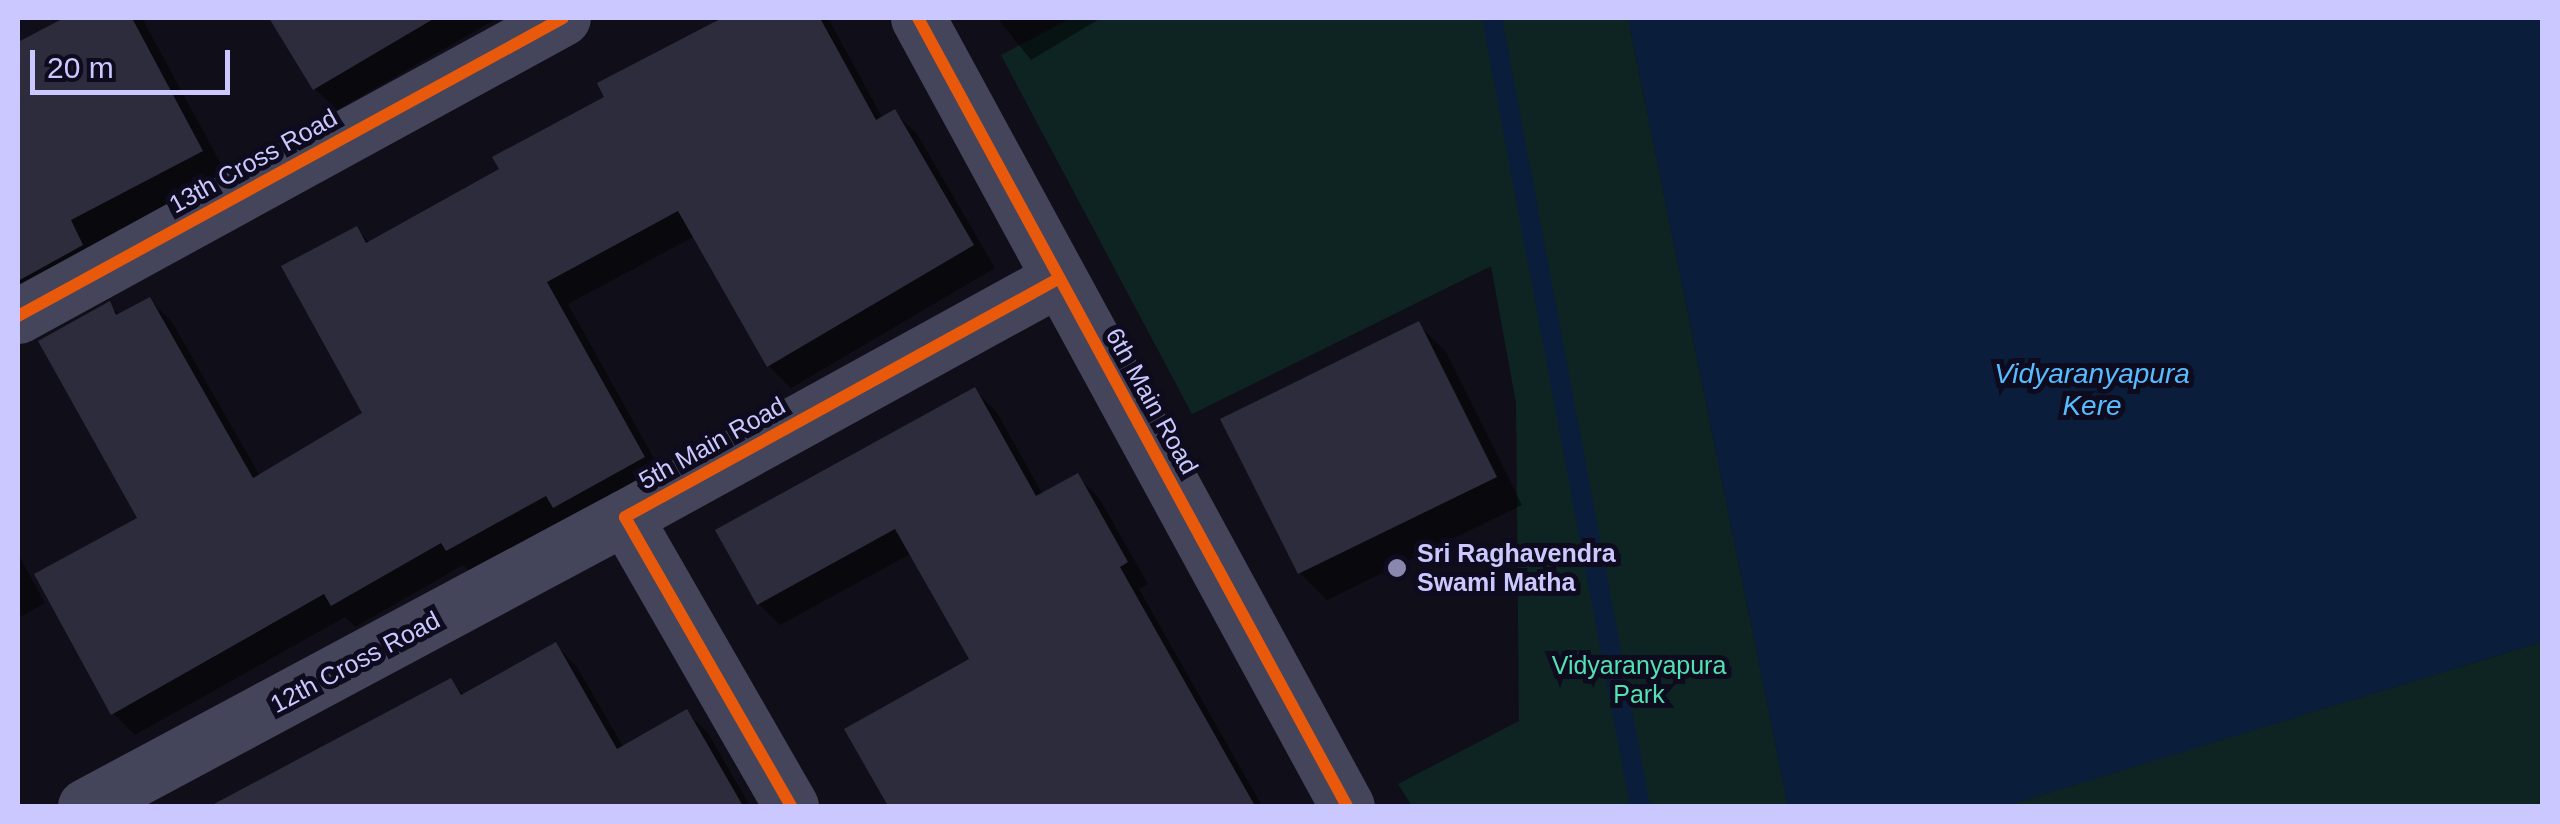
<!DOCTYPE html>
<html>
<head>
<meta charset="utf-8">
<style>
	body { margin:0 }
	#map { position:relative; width:2560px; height:824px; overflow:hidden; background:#100f19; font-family:Arial,sans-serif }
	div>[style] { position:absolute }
	.green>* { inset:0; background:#0e2423 }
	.water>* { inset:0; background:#0a1e3b }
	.shadow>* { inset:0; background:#0007 }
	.stream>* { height:20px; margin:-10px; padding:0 10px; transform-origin:10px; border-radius:10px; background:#0a1e3b }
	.building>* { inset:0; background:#2d2c3d }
	.minor>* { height:55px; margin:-27.5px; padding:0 27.5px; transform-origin:27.5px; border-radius:27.5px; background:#44445a }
	.cycleway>* { height:12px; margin:-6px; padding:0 6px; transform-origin:6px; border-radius:6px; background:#e8590c }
	.dots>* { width:28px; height:28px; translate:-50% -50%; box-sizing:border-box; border:5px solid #0d0b1d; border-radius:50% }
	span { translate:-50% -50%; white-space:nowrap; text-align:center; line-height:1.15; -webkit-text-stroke:10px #0d0b1d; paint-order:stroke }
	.street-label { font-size:25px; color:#cac8ff }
	.poi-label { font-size:25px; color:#cac8ff; font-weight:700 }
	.left { translate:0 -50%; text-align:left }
	.park-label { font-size:25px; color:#52e1b3 }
	.water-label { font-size:28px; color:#56bcff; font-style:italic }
	.frame { position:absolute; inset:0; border:20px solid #cac8ff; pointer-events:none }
	.scale { position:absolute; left:30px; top:50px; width:200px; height:45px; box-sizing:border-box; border:5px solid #cac8ff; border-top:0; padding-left:12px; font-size:30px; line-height:35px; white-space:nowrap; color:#cac8ff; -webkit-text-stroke:8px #0d0b1d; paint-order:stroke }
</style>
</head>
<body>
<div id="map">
	<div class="green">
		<div style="clip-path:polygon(1071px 18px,1628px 18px,1788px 806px,1412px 806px,1398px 784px,1519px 721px,1516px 403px,1491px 266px,1192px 414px,1001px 55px)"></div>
		<div style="clip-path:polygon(2542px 642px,2542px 806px,2006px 806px,2109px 774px)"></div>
	</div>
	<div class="water">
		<div style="clip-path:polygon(1628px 18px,2542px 18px,2542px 642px,2006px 806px,1788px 806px)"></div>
	</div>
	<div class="shadow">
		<div style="clip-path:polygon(67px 18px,142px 18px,229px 179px,18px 303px,18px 42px)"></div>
		<div style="clip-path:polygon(272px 18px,498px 18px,337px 110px,315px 89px)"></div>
		<div style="clip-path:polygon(713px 18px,828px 18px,883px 119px,895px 112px,917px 134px,995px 268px,791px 388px,769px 366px,695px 236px,568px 304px,666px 480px,470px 572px,463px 565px,355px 627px,345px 617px,135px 735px,113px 713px,140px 519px,109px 305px,121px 316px,150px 300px,172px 322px,260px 476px,366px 414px,356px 229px,370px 243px,502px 170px,716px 23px)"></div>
		<div style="clip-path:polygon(997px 18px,1101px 18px,1031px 60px)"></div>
		<div style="clip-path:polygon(1418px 324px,1446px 352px,1522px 505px,1327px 600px,1300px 573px)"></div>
		<div style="clip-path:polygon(974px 390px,996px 411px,1043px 495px,1077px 476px,1099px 498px,1148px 584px,1139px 589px,1262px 806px,891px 806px,848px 730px,972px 660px,912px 553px,780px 625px,759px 604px)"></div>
		<div style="clip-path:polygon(18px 554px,45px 603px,18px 618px)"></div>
		<div style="clip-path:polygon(556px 645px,577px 667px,624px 748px,687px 712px,708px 733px,750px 806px,209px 806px,450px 681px,465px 696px)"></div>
	</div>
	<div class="stream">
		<div style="left:1492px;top:18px;width:802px;rotate:79.36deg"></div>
	</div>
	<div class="building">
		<div style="clip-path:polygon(64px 18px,132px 18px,203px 151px,71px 220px,83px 245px,18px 281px,18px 42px)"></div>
		<div style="clip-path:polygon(269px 18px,435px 18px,313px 90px)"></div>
		<div style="clip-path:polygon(722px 18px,820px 18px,876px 120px,895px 109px,974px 245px,767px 367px,678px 211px,547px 282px,645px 457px,553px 508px,546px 496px,446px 551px,441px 543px,331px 606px,324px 594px,111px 715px,34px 574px,137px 518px,38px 341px,110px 301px,116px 315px,150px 297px,253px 478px,362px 413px,281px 266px,357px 226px,366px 243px,499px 169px,492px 157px,604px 97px,597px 83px)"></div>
		<div style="clip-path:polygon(1419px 321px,1497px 477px,1298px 574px,1220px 419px)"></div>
		<div style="clip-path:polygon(975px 387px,1036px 496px,1078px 473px,1128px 562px,1120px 567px,1255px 806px,888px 806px,844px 729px,969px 659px,895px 529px,757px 605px,715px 530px)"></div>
		<div style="clip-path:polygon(556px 642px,617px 749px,687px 709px,743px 806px,210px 806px,451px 678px,461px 695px)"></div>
	</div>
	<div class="minor">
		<div style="left:918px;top:18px;width:897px;rotate:61.44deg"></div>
		<div style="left:18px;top:316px;width:621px;rotate:-28.67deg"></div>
		<div style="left:85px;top:806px;width:612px;rotate:-28.16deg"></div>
		<div style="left:791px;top:806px;width:333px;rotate:-119.9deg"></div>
		<div style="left:625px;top:517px;width:495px;rotate:-28.8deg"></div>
	</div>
	<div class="cycleway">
		<div style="left:918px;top:18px;width:897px;rotate:61.44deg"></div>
		<div style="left:18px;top:316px;width:621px;rotate:-28.67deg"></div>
		<div style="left:791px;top:806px;width:333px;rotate:-119.9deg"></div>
		<div style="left:625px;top:517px;width:495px;rotate:-28.8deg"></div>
	</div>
	<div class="dots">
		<div style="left:1397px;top:568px;background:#8987ae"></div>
	</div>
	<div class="street-label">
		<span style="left:253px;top:161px;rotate:-29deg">13th Cross Road</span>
		<span style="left:1152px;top:401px;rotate:61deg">6th Main Road</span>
		<span style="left:712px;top:443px;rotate:-29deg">5th Main Road</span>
		<span style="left:355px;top:662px;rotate:-28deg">12th Cross Road</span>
	</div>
	<div class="poi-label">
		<span class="left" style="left:1417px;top:568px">Sri Raghavendra<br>Swami Matha</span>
	</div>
	<div class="park-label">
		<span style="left:1639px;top:680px">Vidyaranyapura<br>Park</span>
	</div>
	<div class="water-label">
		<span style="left:2092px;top:390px">Vidyaranyapura<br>Kere</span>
	</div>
	<div class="frame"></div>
	<div class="scale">20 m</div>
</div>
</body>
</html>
